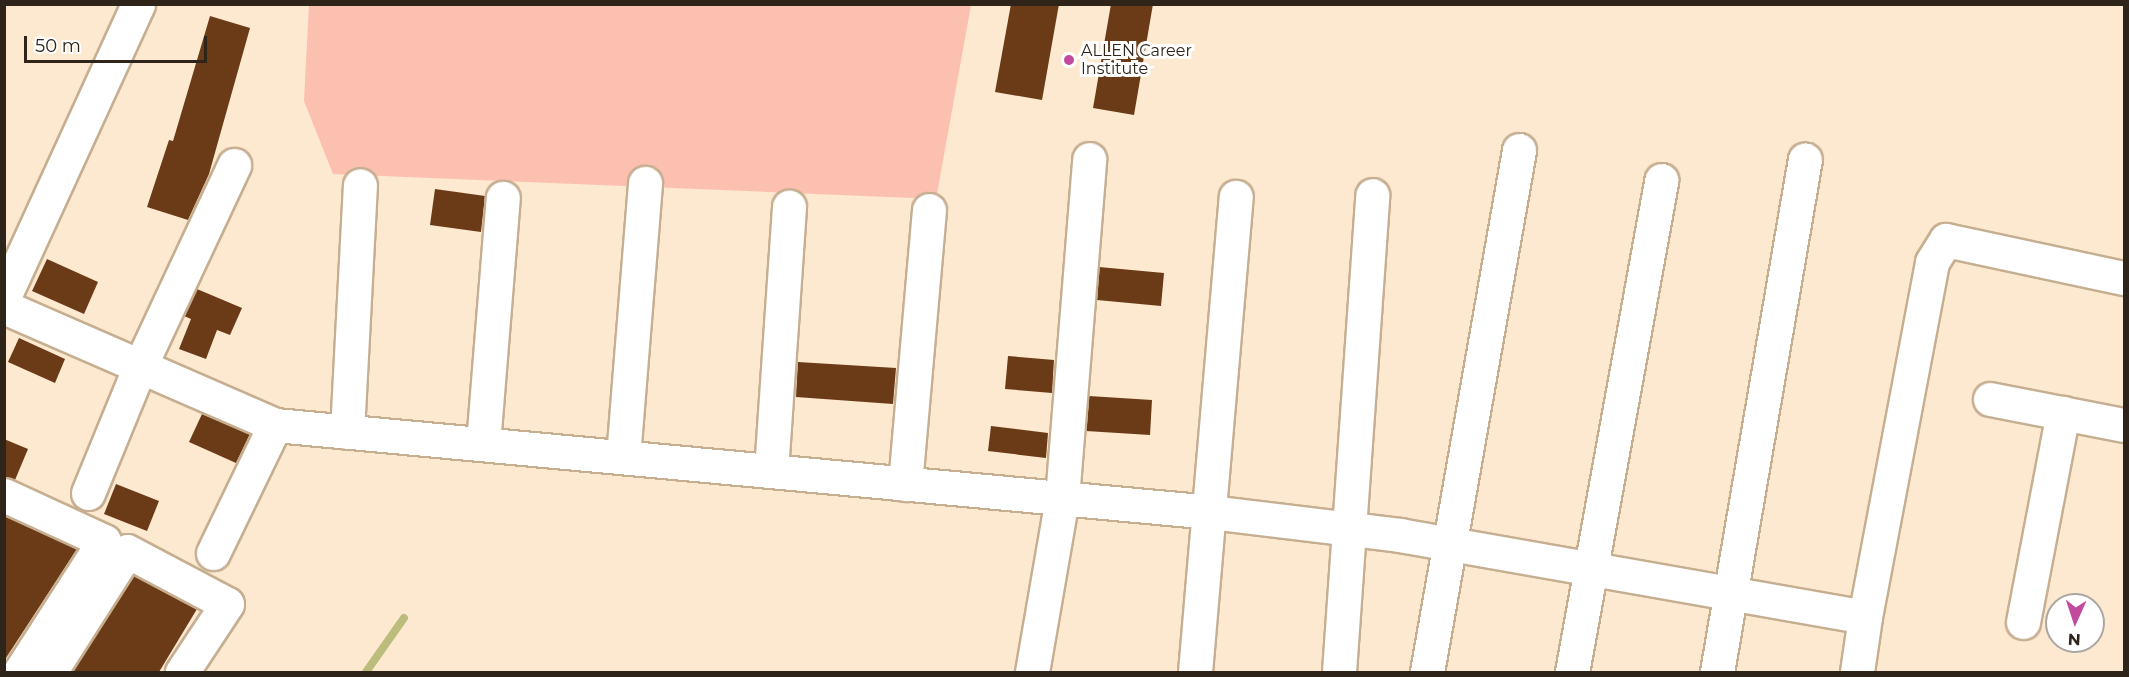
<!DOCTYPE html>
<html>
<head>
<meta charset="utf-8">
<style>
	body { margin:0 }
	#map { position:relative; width:2129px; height:677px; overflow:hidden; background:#fde8d0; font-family:Montserrat,sans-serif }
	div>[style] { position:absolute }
	.green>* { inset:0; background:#fcc0b1 }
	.stream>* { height:8px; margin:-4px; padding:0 4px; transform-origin:4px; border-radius:4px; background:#bcbc7c }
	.building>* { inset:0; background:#6b3b17 }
	.roads { filter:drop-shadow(2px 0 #c6ae91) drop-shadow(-2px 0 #c6ae91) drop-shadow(0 2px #c6ae91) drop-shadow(0 -2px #c6ae91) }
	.minor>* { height:33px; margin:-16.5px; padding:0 16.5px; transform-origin:16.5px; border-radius:16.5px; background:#fff }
	.dots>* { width:16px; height:16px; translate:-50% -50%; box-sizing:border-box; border:3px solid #fff; border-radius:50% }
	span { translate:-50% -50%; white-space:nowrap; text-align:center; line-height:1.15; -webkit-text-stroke:6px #fff; paint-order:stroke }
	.poi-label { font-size:16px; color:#2e2419 }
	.left { translate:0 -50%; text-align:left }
	.frame { position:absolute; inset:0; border:6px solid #2e2419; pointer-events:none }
	.north { position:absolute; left:2045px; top:593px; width:60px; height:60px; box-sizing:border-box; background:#fff; border:2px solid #aba7a3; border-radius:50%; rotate:183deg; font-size:16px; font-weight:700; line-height:24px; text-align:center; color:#2e2419 }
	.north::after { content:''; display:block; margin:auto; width:21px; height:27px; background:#c24a9e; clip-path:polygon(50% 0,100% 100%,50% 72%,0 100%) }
	.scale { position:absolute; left:24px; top:36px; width:183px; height:27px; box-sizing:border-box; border:3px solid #2e2419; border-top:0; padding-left:8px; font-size:18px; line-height:21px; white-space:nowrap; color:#2e2419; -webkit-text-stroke:4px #fff; paint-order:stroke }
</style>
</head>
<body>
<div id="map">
	<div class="green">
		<div style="clip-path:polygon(309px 5px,971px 5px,936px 199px,333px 174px,304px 101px)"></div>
	</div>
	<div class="stream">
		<div style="left:366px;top:672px;width:66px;rotate:-54.9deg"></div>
	</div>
	<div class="building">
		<div style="clip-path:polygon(1011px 4px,1059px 4px,1042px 100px,995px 92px)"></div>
		<div style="clip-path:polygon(1111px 4px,1153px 4px,1134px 115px,1093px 108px)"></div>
		<div style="clip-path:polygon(210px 16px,250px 28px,209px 174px,188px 220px,147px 207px,169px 140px,173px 141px)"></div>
		<div style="clip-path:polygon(435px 189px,485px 196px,481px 232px,430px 225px)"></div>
		<div style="clip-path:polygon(47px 259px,98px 282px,84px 314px,32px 291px)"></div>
		<div style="clip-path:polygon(1099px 267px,1164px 273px,1161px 306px,1097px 300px)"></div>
		<div style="clip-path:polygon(197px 289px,242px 308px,230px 335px,217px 330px,206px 359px,179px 349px,191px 319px,184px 316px)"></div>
		<div style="clip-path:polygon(19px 338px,65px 359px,55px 383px,8px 362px)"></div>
		<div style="clip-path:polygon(1008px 356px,1054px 360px,1052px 393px,1005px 389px)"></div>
		<div style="clip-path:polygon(798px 362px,896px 368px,893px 404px,796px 397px)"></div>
		<div style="clip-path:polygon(1089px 396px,1152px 400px,1150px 435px,1086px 431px)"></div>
		<div style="clip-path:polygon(202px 414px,250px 434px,236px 463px,189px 442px)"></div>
		<div style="clip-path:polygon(991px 426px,1048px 433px,1046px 458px,988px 451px)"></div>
		<div style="clip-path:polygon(4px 439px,28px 449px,15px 480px,4px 477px)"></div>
		<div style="clip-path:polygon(116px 484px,159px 501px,147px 531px,104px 514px)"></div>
		<div style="clip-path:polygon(4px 516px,77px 549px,4px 661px)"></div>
		<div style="clip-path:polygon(134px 576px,197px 609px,159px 672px,72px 672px)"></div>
	</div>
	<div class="roads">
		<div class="minor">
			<div style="left:4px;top:297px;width:322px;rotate:-65.4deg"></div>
			<div style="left:4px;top:307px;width:296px;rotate:23.5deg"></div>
			<div style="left:275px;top:425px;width:940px;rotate:5.31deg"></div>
			<div style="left:1211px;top:512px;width:190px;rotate:6.9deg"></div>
			<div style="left:1400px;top:535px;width:472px;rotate:10deg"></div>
			<div style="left:1865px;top:617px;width:56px;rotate:98.3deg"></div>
			<div style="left:1990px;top:399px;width:136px;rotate:11deg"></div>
			<div style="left:347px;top:432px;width:247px;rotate:-87deg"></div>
			<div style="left:483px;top:444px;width:247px;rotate:-85.4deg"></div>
			<div style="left:623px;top:457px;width:275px;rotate:-85.4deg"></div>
			<div style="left:771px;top:471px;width:265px;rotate:-86.1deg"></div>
			<div style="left:905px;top:484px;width:275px;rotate:-85deg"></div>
			<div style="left:88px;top:493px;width:137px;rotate:-67.7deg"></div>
			<div style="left:140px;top:366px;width:222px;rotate:-64.9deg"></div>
			<div style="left:4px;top:495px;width:110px;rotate:24.7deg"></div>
			<div style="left:104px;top:541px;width:156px;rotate:122.7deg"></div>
			<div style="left:213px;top:553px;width:142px;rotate:-64.2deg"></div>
			<div style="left:1865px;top:617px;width:361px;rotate:-79.3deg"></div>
			<div style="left:1932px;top:262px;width:26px;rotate:-58deg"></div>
			<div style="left:1946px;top:240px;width:182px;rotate:12.1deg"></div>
			<div style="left:2023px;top:622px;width:213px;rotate:-79.2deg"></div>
			<div style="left:50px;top:672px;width:143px;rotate:-57.5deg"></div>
			<div style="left:127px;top:551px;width:113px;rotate:27.9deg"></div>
			<div style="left:227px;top:604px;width:82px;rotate:123.5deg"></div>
			<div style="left:1032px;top:672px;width:177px;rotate:-80.2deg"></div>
			<div style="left:1062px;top:498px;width:340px;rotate:-85.4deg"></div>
			<div style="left:1195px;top:672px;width:477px;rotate:-85.1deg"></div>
			<div style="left:1339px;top:672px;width:478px;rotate:-86deg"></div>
			<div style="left:1427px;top:672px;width:530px;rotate:-80deg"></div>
			<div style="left:1572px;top:672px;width:500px;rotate:-79.7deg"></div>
			<div style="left:1717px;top:672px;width:520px;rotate:-80.27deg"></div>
		</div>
	</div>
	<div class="dots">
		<div style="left:1069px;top:60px;background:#c24a9e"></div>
	</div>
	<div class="poi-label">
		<span class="left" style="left:1081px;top:60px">ALLEN Career<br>Institute</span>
	</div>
	<div class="frame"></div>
	<div class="north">N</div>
	<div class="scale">50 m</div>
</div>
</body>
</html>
